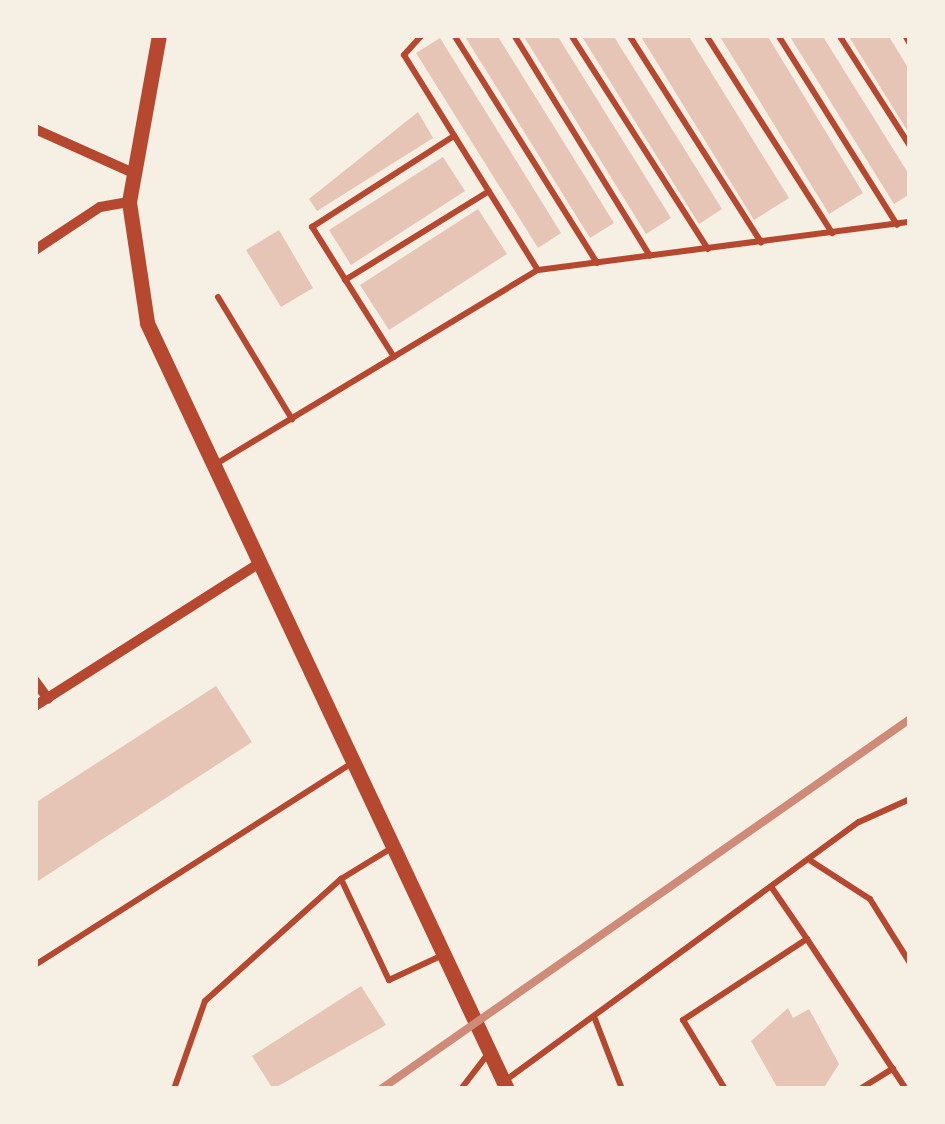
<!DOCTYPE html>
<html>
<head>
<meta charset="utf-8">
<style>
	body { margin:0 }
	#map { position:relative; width:945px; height:1124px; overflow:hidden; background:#f6efe4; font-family:"Open Sans",sans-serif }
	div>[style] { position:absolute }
	.building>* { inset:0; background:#e6c5b7 }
	.service>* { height:6px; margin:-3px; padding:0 3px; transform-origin:3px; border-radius:3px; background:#b5482f }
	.minor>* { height:10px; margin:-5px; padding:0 5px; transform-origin:5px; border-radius:5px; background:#b5482f }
	.tertiary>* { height:15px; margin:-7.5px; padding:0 7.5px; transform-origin:7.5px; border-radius:7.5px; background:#b5482f }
	.rail>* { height:8px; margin:-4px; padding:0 4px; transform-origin:4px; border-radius:4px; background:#cf8b77 }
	span { translate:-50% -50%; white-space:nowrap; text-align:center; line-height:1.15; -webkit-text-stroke:8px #f6efe4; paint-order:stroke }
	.frame { position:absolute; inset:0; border:38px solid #f6efe4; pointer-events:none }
</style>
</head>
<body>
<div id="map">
	<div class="building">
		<div style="clip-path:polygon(464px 35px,497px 35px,614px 223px,590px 238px)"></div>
		<div style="clip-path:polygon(523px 35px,557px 35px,671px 218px,646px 234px)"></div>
		<div style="clip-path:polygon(581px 35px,613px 35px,722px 209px,699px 224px)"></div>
		<div style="clip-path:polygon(640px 35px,688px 35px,789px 198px,754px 220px)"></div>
		<div style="clip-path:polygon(719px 35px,767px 35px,863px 193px,829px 214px)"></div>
		<div style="clip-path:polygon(789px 35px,822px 35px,910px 176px,910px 194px,894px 204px)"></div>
		<div style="clip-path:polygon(848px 35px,888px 35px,910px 71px,910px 135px)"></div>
		<div style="clip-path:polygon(440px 38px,561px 233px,538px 248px,416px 53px)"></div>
		<div style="clip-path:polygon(418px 112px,433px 138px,317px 211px,309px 199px)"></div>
		<div style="clip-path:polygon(443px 157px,465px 191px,351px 265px,329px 230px)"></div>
		<div style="clip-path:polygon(478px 209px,507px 254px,389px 330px,360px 285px)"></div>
		<div style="clip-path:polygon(279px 230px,313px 288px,281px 307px,246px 250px)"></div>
		<div style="clip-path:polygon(216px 686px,252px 742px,35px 883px,35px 803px)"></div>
		<div style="clip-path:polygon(361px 986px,386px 1025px,273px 1089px,252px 1056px)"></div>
		<div style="clip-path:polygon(788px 1008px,793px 1018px,809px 1009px,839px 1064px,823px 1089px,778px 1089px,751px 1041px)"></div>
	</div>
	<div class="service">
		<div style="left:422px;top:35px;width:27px;rotate:132deg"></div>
		<div style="left:404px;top:55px;width:253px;rotate:58.1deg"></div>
		<div style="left:454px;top:35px;width:269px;rotate:57.9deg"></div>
		<div style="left:514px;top:35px;width:259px;rotate:58.4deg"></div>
		<div style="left:571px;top:35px;width:254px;rotate:57.4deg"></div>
		<div style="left:629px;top:35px;width:246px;rotate:57.5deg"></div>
		<div style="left:706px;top:35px;width:235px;rotate:57.5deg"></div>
		<div style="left:778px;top:35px;width:224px;rotate:57.9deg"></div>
		<div style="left:839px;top:35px;width:132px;rotate:57.4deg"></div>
		<div style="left:905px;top:35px;width:10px;rotate:61deg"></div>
		<div style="left:345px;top:280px;width:169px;rotate:-31.7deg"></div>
		<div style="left:218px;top:297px;width:143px;rotate:58.8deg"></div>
		<div style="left:394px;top:357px;width:154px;rotate:-122.2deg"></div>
		<div style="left:312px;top:227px;width:169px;rotate:-32.7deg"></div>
		<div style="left:216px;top:464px;width:376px;rotate:-31.1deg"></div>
		<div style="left:538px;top:270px;width:375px;rotate:-7.4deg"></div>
		<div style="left:390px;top:849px;width:57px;rotate:148.5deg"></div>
		<div style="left:341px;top:879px;width:112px;rotate:64.6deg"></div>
		<div style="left:389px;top:980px;width:57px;rotate:-24.8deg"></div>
		<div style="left:811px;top:861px;width:70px;rotate:32.8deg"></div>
		<div style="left:870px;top:899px;width:75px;rotate:58deg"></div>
		<div style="left:772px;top:888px;width:62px;rotate:55.5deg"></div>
		<div style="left:35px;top:965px;width:376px;rotate:-32.5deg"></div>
		<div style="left:595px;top:1019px;width:75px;rotate:68.9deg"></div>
		<div style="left:506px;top:1080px;width:437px;rotate:-36.2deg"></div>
		<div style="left:859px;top:822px;width:56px;rotate:-24.3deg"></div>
		<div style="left:174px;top:1089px;width:93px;rotate:-70.6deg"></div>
		<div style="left:205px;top:1001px;width:183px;rotate:-41.9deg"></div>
		<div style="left:461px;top:1089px;width:44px;rotate:-52.4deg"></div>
		<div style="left:725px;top:1089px;width:81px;rotate:-121.3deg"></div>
		<div style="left:683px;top:1020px;width:148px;rotate:-33.2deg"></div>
		<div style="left:807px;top:939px;width:180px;rotate:56.6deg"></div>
		<div style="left:860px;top:1089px;width:39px;rotate:-32deg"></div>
	</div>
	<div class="minor">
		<div style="left:35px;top:129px;width:105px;rotate:24.1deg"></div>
		<div style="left:35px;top:250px;width:78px;rotate:-33.5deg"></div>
		<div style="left:100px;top:207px;width:29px;rotate:-10deg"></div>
		<div style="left:35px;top:681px;width:22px;rotate:54deg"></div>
		<div style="left:35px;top:706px;width:264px;rotate:-32.5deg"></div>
	</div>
	<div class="tertiary">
		<div style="left:159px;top:35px;width:170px;rotate:100.2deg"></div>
		<div style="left:129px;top:202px;width:122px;rotate:81.5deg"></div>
		<div style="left:147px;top:323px;width:846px;rotate:64.83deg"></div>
	</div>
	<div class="rail">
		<div style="left:381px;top:1089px;width:646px;rotate:-34.97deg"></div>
	</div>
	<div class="frame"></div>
</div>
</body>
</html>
